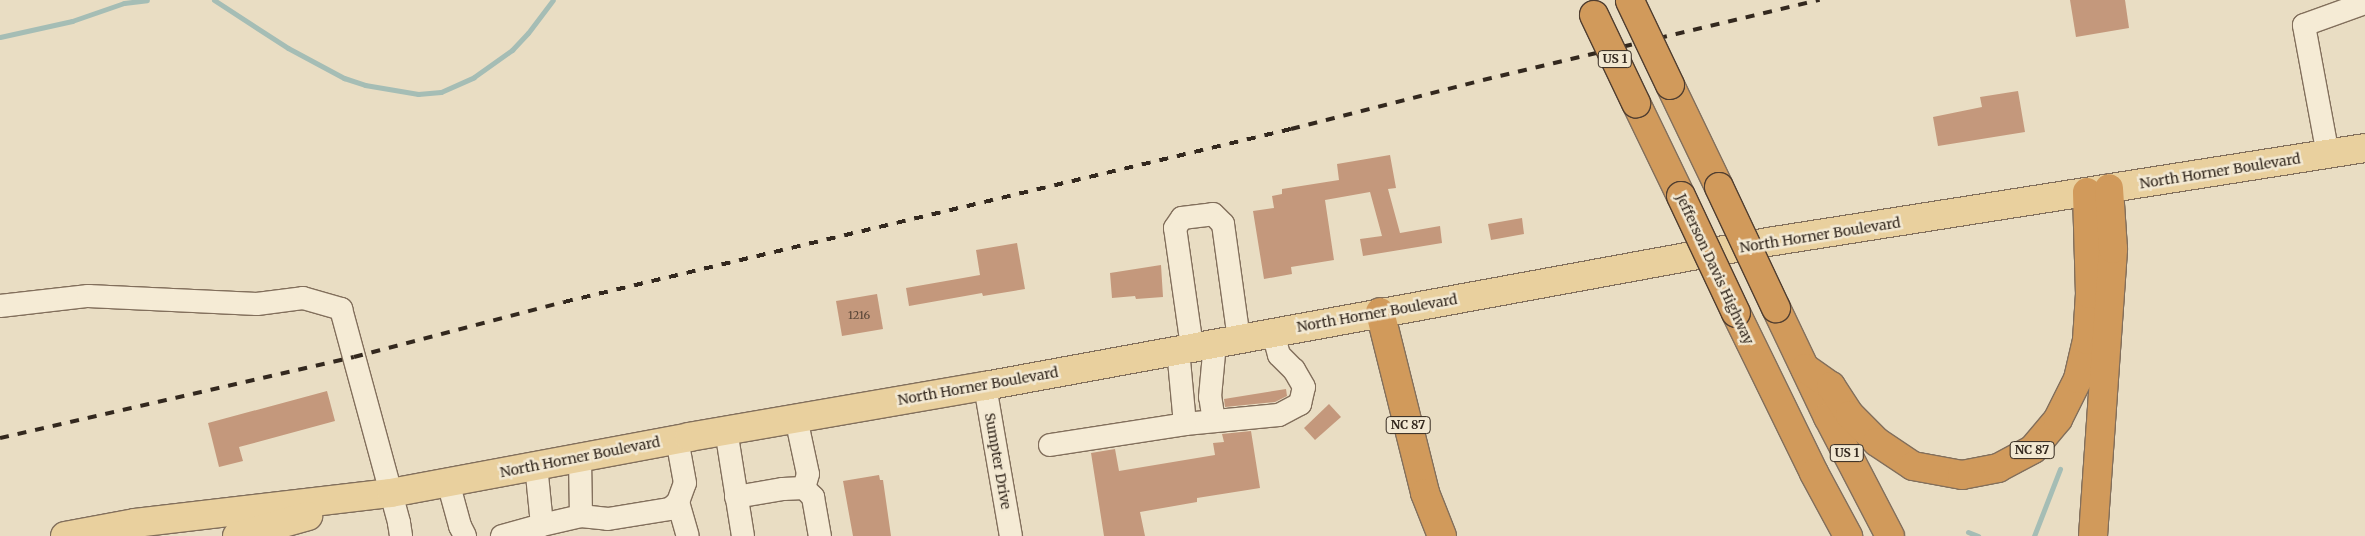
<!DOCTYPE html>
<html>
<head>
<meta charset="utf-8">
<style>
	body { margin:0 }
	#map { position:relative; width:2365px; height:536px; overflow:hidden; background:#e9ddc3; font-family:Merriweather,serif }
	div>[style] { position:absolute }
	.stream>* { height:5px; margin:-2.5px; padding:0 2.5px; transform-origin:2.5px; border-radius:2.5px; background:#a5bdb5 }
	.building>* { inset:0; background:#c4987c }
	.roads { filter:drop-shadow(1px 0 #826f5c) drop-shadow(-1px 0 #826f5c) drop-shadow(0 1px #826f5c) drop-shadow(0 -1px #826f5c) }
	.minor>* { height:22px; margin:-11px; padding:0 11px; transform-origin:11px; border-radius:11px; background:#f5ebd5 }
	.major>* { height:28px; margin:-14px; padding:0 14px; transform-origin:14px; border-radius:14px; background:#e9d09e }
	.highway>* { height:28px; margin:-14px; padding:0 14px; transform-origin:14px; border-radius:14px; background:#d19a5b }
	.rail>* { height:4px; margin-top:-2px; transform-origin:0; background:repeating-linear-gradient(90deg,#33281e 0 9px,transparent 0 18px) }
	.bridges { filter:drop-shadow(1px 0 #503e30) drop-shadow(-1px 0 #503e30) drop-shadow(0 1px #503e30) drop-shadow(0 -1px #503e30) }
	.highway-bridge>* { height:28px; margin:-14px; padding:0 14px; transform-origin:14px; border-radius:14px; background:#d19a5b }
	span { translate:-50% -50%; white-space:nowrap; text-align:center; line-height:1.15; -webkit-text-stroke:5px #f2e8d2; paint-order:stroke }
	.number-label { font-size:11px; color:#574436 }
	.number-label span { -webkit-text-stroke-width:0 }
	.shield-label span { padding:1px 4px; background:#f2e8d2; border:1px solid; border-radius:4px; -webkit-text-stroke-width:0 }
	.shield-label { font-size:12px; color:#33281e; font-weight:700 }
	.street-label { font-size:14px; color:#33281e }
</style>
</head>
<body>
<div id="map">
	<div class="stream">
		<div style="left:214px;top:0;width:88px;rotate:33deg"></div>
		<div style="left:288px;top:48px;width:64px;rotate:28.2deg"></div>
		<div style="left:344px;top:78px;width:22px;rotate:18deg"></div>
		<div style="left:365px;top:85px;width:54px;rotate:9.6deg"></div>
		<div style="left:418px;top:94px;width:23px;rotate:-5deg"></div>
		<div style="left:441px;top:92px;width:36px;rotate:-24deg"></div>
		<div style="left:474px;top:77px;width:47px;rotate:-35.4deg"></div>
		<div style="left:512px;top:50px;width:23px;rotate:-47deg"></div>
		<div style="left:528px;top:33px;width:41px;rotate:-52.9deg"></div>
		<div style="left:0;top:37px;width:74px;rotate:-12.5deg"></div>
		<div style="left:72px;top:21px;width:55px;rotate:-19.1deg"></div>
		<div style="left:124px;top:3px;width:23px;rotate:-7deg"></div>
		<div style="left:1968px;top:532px;width:11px;rotate:22deg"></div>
		<div style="left:2034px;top:536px;width:72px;rotate:-68.8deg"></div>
	</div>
	<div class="building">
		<div style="clip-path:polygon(2070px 0,2125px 0,2129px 28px,2076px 37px)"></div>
		<div style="clip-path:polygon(2018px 91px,2025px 132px,1938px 146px,1933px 117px,1982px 107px,1980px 97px)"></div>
		<div style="clip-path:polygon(1390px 155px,1396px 188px,1388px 189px,1400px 233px,1440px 226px,1442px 243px,1363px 256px,1360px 239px,1382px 236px,1370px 192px,1325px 200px,1334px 260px,1291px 267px,1292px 274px,1264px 279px,1253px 211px,1274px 208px,1272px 196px,1282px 194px,1282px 189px,1339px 180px,1337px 164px)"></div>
		<div style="clip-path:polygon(1522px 218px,1524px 234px,1491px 240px,1488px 224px)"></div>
		<div style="clip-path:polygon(1017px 243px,1025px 289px,983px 296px,982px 293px,909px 306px,906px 288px,980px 275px,976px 250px)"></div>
		<div style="clip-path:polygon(1161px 265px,1163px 297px,1136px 299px,1135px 296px,1112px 298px,1110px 273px)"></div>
		<div style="clip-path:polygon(877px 294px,883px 329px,842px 336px,836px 301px)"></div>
		<div style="clip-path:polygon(1286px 389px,1287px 396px,1275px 402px,1225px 407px,1224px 399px)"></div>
		<div style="clip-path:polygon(327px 391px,335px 421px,239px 447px,243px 461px,219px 467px,208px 423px)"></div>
		<div style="clip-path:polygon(1329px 404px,1341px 417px,1315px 440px,1304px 428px)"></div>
		<div style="clip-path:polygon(1251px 431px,1260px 488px,1197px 498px,1197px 502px,1140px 512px,1145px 536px,1104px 536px,1091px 453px,1115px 449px,1119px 471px,1215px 455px,1213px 443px,1224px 442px,1222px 434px)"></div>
		<div style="clip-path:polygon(879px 475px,880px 480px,883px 480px,891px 536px,853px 536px,843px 481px)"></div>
	</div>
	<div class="roads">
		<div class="minor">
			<div style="left:2328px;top:155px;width:132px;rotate:-100.5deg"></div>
			<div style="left:2304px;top:25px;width:65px;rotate:-19.8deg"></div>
			<div style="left:0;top:306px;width:89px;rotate:-6.5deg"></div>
			<div style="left:88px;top:296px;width:169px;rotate:2.7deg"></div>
			<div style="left:257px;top:304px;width:46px;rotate:-7.4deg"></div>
			<div style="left:303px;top:298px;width:40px;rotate:16deg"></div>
			<div style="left:341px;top:309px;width:222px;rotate:74.8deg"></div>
			<div style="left:399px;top:523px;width:13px;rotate:81deg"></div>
			<div style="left:1192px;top:347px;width:120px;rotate:-98.1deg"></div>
			<div style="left:1175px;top:228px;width:12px;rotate:-55deg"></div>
			<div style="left:1182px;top:218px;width:31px;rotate:-7deg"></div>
			<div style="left:1213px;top:214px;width:14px;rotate:45deg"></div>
			<div style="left:1223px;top:224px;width:116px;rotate:82.1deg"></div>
			<div style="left:985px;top:386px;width:152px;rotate:80.2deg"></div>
			<div style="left:796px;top:418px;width:57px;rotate:77.9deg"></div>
			<div style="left:808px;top:474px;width:15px;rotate:106deg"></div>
			<div style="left:1214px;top:421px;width:24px;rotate:-99deg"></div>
			<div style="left:1210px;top:397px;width:54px;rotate:-84.7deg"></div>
			<div style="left:1185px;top:424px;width:94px;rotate:-5.5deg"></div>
			<div style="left:1279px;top:415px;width:24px;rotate:-28deg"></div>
			<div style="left:1300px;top:404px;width:17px;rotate:-77deg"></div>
			<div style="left:1304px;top:387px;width:20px;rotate:-120deg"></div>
			<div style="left:1294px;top:370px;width:21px;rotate:-135deg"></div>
			<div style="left:1279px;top:355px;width:24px;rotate:-105deg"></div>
			<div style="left:726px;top:430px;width:107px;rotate:80.9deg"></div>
			<div style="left:1050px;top:445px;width:137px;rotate:-8.8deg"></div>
			<div style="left:1185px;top:424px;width:74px;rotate:-95.4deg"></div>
			<div style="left:448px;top:482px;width:46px;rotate:74.7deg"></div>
			<div style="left:460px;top:526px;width:11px;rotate:63deg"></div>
			<div style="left:736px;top:497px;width:48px;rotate:-9.7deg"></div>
			<div style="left:783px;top:489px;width:21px;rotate:-3deg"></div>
			<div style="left:804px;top:488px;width:13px;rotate:45deg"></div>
			<div style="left:813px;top:497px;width:40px;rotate:80deg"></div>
			<div style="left:678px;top:502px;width:35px;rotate:74deg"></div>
			<div style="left:581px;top:516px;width:27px;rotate:6deg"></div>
			<div style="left:608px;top:519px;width:63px;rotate:-9.2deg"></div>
			<div style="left:670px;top:509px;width:11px;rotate:-41deg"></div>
			<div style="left:678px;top:502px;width:20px;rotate:-70deg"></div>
			<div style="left:685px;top:483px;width:45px;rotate:-100.3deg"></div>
			<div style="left:542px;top:525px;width:40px;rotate:-13deg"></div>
			<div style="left:581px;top:516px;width:59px;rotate:-91deg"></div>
			<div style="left:502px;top:536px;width:41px;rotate:-15.4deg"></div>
			<div style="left:542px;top:525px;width:60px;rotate:-95.7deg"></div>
		</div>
		<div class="major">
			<div style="left:65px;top:536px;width:71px;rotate:-10.5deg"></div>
			<div style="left:135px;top:523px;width:258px;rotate:-6.7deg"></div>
			<div style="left:391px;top:493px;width:303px;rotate:-10.6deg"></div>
			<div style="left:689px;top:437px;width:300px;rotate:-9.8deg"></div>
			<div style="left:985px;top:386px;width:796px;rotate:-10.42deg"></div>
			<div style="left:1768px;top:242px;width:604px;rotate:-8.95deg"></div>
			<div style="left:237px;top:536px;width:74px;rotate:-15.7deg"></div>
		</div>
		<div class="highway">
			<div style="left:1670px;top:85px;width:113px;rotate:64.3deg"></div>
			<div style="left:1636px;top:103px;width:103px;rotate:64.2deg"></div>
			<div style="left:1776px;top:308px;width:121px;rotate:64.5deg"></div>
			<div style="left:1828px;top:417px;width:134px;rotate:62.5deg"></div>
			<div style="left:1380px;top:312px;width:187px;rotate:76deg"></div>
			<div style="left:1425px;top:493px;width:46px;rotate:68.4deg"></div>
			<div style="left:1736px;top:313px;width:178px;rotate:64deg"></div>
			<div style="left:1814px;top:473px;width:72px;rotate:61.6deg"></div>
			<div style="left:1805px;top:368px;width:32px;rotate:35deg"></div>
			<div style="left:1831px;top:386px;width:35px;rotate:57deg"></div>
			<div style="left:1850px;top:415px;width:38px;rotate:45deg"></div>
			<div style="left:1877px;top:442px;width:43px;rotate:33.7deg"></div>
			<div style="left:1913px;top:466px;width:50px;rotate:10.4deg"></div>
			<div style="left:1962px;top:475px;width:37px;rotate:-11deg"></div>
			<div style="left:1998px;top:468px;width:40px;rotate:-28deg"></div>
			<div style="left:2033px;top:449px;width:39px;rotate:-50deg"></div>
			<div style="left:2058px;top:419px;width:45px;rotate:-63.4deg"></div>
			<div style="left:2078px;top:379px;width:40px;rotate:-77deg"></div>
			<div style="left:2087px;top:340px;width:46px;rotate:-86.3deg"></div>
			<div style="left:2090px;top:294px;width:102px;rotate:-91.7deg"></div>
			<div style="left:2093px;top:536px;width:288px;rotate:-86deg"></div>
			<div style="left:2113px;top:249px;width:61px;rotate:-93.8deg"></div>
		</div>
	</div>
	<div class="rail">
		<div style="left:0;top:438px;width:363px;rotate:-12.9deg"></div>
		<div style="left:354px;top:357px;width:217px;rotate:-14.7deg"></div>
		<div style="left:564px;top:302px;width:747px;rotate:-13.39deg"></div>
		<div style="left:1291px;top:129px;width:198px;rotate:-14.3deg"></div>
		<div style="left:1483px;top:80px;width:346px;rotate:-13.4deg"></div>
	</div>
	<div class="bridges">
		<div class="highway-bridge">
			<div style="left:1630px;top:1px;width:93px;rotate:64.5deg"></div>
			<div style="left:1594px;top:15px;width:98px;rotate:64.5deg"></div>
			<div style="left:1719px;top:187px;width:134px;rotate:64.8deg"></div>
			<div style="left:1681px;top:196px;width:129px;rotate:64.8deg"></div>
		</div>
	</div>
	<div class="number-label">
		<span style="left:859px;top:315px">1216</span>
	</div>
	<div class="shield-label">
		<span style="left:1615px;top:59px">US 1</span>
		<span style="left:1408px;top:425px">NC 87</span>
		<span style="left:2032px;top:450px">NC 87</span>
		<span style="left:1847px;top:453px">US 1</span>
	</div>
	<div class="street-label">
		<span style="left:2220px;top:171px;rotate:-9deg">North Horner Boulevard</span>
		<span style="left:1820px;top:235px;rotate:-9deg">North Horner Boulevard</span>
		<span style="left:1715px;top:269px;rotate:65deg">Jefferson Davis Highway</span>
		<span style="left:1377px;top:313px;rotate:-10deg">North Horner Boulevard</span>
		<span style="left:978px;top:386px;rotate:-10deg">North Horner Boulevard</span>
		<span style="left:580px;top:457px;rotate:-11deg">North Horner Boulevard</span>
		<span style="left:998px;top:461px;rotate:80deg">Sumpter Drive</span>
	</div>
</div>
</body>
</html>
